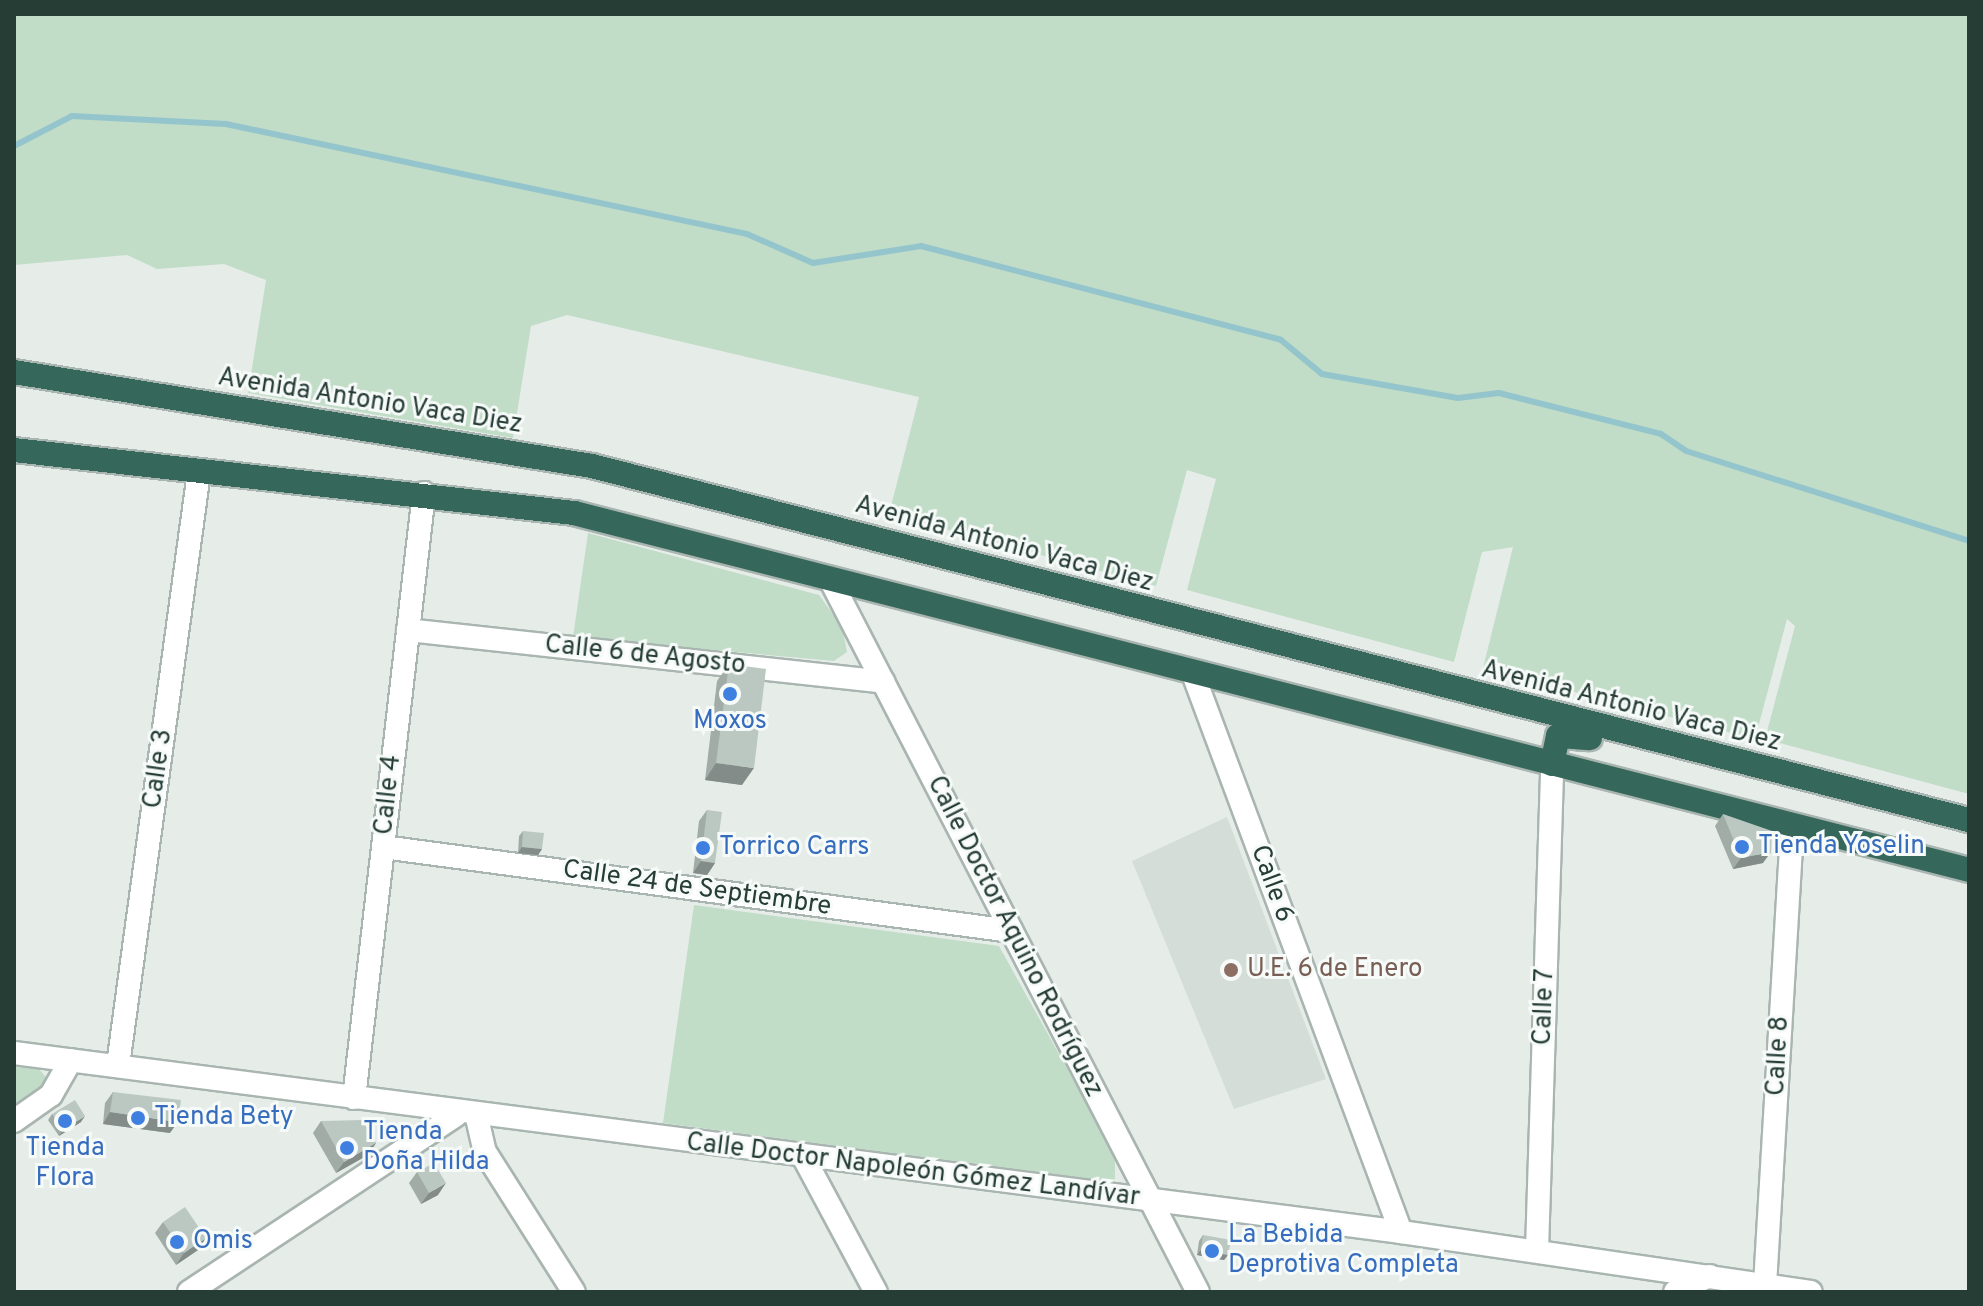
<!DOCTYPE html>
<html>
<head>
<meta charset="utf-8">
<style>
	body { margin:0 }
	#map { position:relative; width:1983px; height:1306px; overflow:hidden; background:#e6ede9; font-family:Overpass,sans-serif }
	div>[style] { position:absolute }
	.built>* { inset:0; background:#d4ddd8 }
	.green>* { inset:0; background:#c1dcc7 }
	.stream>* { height:6px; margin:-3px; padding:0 3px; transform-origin:3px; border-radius:3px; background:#94c5cc }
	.roads { filter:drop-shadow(2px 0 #a9b5b0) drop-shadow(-2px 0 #a9b5b0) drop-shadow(0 2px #a9b5b0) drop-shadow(0 -2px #a9b5b0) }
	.minor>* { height:22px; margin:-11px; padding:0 11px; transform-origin:11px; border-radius:11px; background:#fff }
	.highway>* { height:24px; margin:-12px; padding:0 12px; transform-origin:12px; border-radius:12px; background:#35675a }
	.wall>* { inset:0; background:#a1aca7 }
	.shaded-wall>* { inset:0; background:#838c88 }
	.building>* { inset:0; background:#bbc8c2 }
	.dots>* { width:22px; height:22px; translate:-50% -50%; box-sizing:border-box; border:4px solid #f6faf8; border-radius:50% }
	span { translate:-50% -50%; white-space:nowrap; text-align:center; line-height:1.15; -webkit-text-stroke:6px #f6faf8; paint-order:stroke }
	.street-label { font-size:26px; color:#263d36 }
	.shop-label { font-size:26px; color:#366cbe }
	.left { translate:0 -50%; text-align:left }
	.education-label { font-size:26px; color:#785e54 }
	.frame { position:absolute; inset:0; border:16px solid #263d36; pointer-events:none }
</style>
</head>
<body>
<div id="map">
	<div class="built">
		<div style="clip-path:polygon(1227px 817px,1326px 1079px,1234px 1109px,1132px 861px)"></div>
	</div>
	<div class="green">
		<div style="clip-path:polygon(14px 14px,1969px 14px,1969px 794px,1765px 739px,1795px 626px,1787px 619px,1755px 739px,1483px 668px,1513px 547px,1482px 552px,1454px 662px,1187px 590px,1216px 479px,1187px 470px,1156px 586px,889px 514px,919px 397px,567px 315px,531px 326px,513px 438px,248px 393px,266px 280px,224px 264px,157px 269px,127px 255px,14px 265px)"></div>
		<div style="clip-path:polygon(588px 533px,819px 595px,842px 627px,847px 652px,834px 661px,573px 637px)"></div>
		<div style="clip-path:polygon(694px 905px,999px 946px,1115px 1155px,1115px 1182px,663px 1123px)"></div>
		<div style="clip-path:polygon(14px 1067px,39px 1069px,51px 1083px,14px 1113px)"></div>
	</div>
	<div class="stream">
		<div style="left:14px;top:146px;width:65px;rotate:-27.3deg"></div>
		<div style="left:72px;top:116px;width:154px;rotate:3deg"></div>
		<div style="left:226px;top:124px;width:532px;rotate:11.92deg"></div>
		<div style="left:747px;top:234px;width:72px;rotate:23.7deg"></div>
		<div style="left:813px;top:263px;width:109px;rotate:-8.9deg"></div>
		<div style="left:921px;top:246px;width:372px;rotate:14.6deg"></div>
		<div style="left:1281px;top:340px;width:53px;rotate:39.7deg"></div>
		<div style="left:1322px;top:374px;width:138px;rotate:10deg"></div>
		<div style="left:1458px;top:398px;width:41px;rotate:-7deg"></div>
		<div style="left:1499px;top:393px;width:167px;rotate:14.2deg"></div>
		<div style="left:1661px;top:434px;width:30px;rotate:34deg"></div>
		<div style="left:1686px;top:451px;width:297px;rotate:17.6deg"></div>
	</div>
	<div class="roads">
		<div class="minor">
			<div style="left:831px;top:581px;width:800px;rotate:62.7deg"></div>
			<div style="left:408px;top:630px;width:478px;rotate:6.2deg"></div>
			<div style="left:1192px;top:671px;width:599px;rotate:69.57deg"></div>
			<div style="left:383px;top:847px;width:634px;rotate:7.62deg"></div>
			<div style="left:14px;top:1053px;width:1399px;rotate:7.35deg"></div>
			<div style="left:1401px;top:1232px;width:414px;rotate:8.3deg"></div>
			<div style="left:118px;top:1065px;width:599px;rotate:-82.22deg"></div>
			<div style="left:354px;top:1098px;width:609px;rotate:-83.4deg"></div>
			<div style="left:477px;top:1118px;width:35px;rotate:77deg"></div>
			<div style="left:485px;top:1152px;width:166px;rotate:57.6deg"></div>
			<div style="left:14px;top:1121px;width:45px;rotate:-35.1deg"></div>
			<div style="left:51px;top:1095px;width:40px;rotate:-60.3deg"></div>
			<div style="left:804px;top:1158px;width:152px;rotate:61.8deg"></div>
			<div style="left:1537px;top:1251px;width:487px;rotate:-88.2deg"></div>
			<div style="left:1765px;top:1285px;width:459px;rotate:-86.6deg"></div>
			<div style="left:189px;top:1292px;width:320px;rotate:-33.5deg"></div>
			<div style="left:1675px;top:1292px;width:38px;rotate:-25deg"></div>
		</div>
		<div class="highway">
			<div style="left:14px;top:372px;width:586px;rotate:9.24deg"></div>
			<div style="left:592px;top:466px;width:1422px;rotate:14.42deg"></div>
			<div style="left:14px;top:450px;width:564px;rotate:6.42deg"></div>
			<div style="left:574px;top:513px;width:1440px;rotate:14.35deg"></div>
			<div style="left:1552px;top:764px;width:29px;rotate:-78deg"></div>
			<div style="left:1558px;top:736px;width:32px;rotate:4deg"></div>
		</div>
	</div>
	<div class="wall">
		<div style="clip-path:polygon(729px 664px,742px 785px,705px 780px,717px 681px)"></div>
		<div style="clip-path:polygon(707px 810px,715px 863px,707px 875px,693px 873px,699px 821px)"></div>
		<div style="clip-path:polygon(1723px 814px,1763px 863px,1733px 869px,1715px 826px)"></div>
		<div style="clip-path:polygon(523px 831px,542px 849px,538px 855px,518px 853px,519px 836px)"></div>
		<div style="clip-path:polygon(113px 1092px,170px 1133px,103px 1124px,105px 1103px)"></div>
		<div style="clip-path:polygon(52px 1114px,81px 1122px,59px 1136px,48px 1120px)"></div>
		<div style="clip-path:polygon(321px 1121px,376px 1143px,368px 1155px,336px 1173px,313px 1133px)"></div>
		<div style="clip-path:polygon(417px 1172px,438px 1195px,421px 1204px,409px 1183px)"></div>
		<div style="clip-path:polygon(163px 1222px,198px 1250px,176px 1265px,155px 1233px)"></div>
		<div style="clip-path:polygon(1203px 1235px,1228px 1255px,1224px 1260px,1197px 1255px,1199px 1241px)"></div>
	</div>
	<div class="shaded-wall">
		<div style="clip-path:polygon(716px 763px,754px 768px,742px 785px,705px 780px)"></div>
		<div style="clip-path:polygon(522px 847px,542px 849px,538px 855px,518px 853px)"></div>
		<div style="clip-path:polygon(1771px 852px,1763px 863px,1733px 869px,1741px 858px)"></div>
		<div style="clip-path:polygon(701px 861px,715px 863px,707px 875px,693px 873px)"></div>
		<div style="clip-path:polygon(110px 1112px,178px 1122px,170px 1133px,103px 1124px)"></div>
		<div style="clip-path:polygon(85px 1116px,81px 1122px,59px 1136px,63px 1130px)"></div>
		<div style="clip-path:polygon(376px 1143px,368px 1155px,336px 1173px,344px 1162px)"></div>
		<div style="clip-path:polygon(446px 1183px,438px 1195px,421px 1204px,429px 1193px)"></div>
		<div style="clip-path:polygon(206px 1238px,198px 1250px,176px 1265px,184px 1253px)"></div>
		<div style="clip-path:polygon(1201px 1250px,1228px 1255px,1224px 1260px,1197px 1255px)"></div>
	</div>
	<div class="building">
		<div style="clip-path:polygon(729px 664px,766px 669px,754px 768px,716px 763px)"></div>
		<div style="clip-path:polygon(707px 810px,722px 812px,715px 863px,701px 861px)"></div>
		<div style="clip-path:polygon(1723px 814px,1772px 831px,1771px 852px,1741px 858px)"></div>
		<div style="clip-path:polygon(523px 831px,544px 833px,542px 849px,522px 847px)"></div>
		<div style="clip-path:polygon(113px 1092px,181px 1100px,178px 1122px,110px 1112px)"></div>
		<div style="clip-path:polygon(75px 1100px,85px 1116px,63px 1130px,52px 1114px)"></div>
		<div style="clip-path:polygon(362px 1120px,376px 1143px,344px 1162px,321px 1121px)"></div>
		<div style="clip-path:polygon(434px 1163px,446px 1183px,429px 1193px,417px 1172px)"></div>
		<div style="clip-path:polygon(185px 1207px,206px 1238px,184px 1253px,163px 1222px)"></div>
		<div style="clip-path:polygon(1203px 1235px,1231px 1240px,1228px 1255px,1201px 1250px)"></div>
	</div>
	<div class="dots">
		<div style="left:730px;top:694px;background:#3f7fe0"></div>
		<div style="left:1742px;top:847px;background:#3f7fe0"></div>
		<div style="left:703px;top:848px;background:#3f7fe0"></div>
		<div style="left:1231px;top:970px;background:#8d6e63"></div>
		<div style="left:138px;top:1118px;background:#3f7fe0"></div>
		<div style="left:65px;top:1121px;background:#3f7fe0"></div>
		<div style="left:347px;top:1148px;background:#3f7fe0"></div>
		<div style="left:177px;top:1242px;background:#3f7fe0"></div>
		<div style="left:1212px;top:1251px;background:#3f7fe0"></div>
	</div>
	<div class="street-label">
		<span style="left:370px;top:402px;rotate:9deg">Avenida Antonio Vaca Diez</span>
		<span style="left:1004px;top:545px;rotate:15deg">Avenida Antonio Vaca Diez</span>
		<span style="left:645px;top:656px;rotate:6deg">Calle 6 de Agosto</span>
		<span style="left:1631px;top:707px;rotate:14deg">Avenida Antonio Vaca Diez</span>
		<span style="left:159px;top:769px;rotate:-82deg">Calle 3</span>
		<span style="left:389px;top:795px;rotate:-84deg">Calle 4</span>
		<span style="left:1271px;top:884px;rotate:70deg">Calle 6</span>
		<span style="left:697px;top:889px;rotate:8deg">Calle 24 de Septiembre</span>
		<span style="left:1014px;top:937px;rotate:63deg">Calle Doctor Aquino Rodríguez</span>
		<span style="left:1545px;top:1007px;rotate:-88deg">Calle 7</span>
		<span style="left:1779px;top:1056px;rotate:-87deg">Calle 8</span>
		<span style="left:913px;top:1171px;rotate:7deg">Calle Doctor Napoleón Gómez Landívar</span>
	</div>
	<div class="shop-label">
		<span style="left:730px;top:722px">Moxos</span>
		<span class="left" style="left:1758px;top:847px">Tienda Yoselin</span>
		<span class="left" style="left:719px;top:848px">Torrico Carrs</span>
		<span class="left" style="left:154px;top:1118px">Tienda Bety</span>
		<span class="left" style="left:363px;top:1148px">Tienda<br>Doña Hilda</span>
		<span style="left:65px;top:1164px">Tienda<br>Flora</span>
		<span class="left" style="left:1228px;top:1251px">La Bebida<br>Deprotiva Completa</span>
		<span class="left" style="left:193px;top:1242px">Omis</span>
	</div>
	<div class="education-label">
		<span class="left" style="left:1247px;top:970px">U.E. 6 de Enero</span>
	</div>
	<div class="frame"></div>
</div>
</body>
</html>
